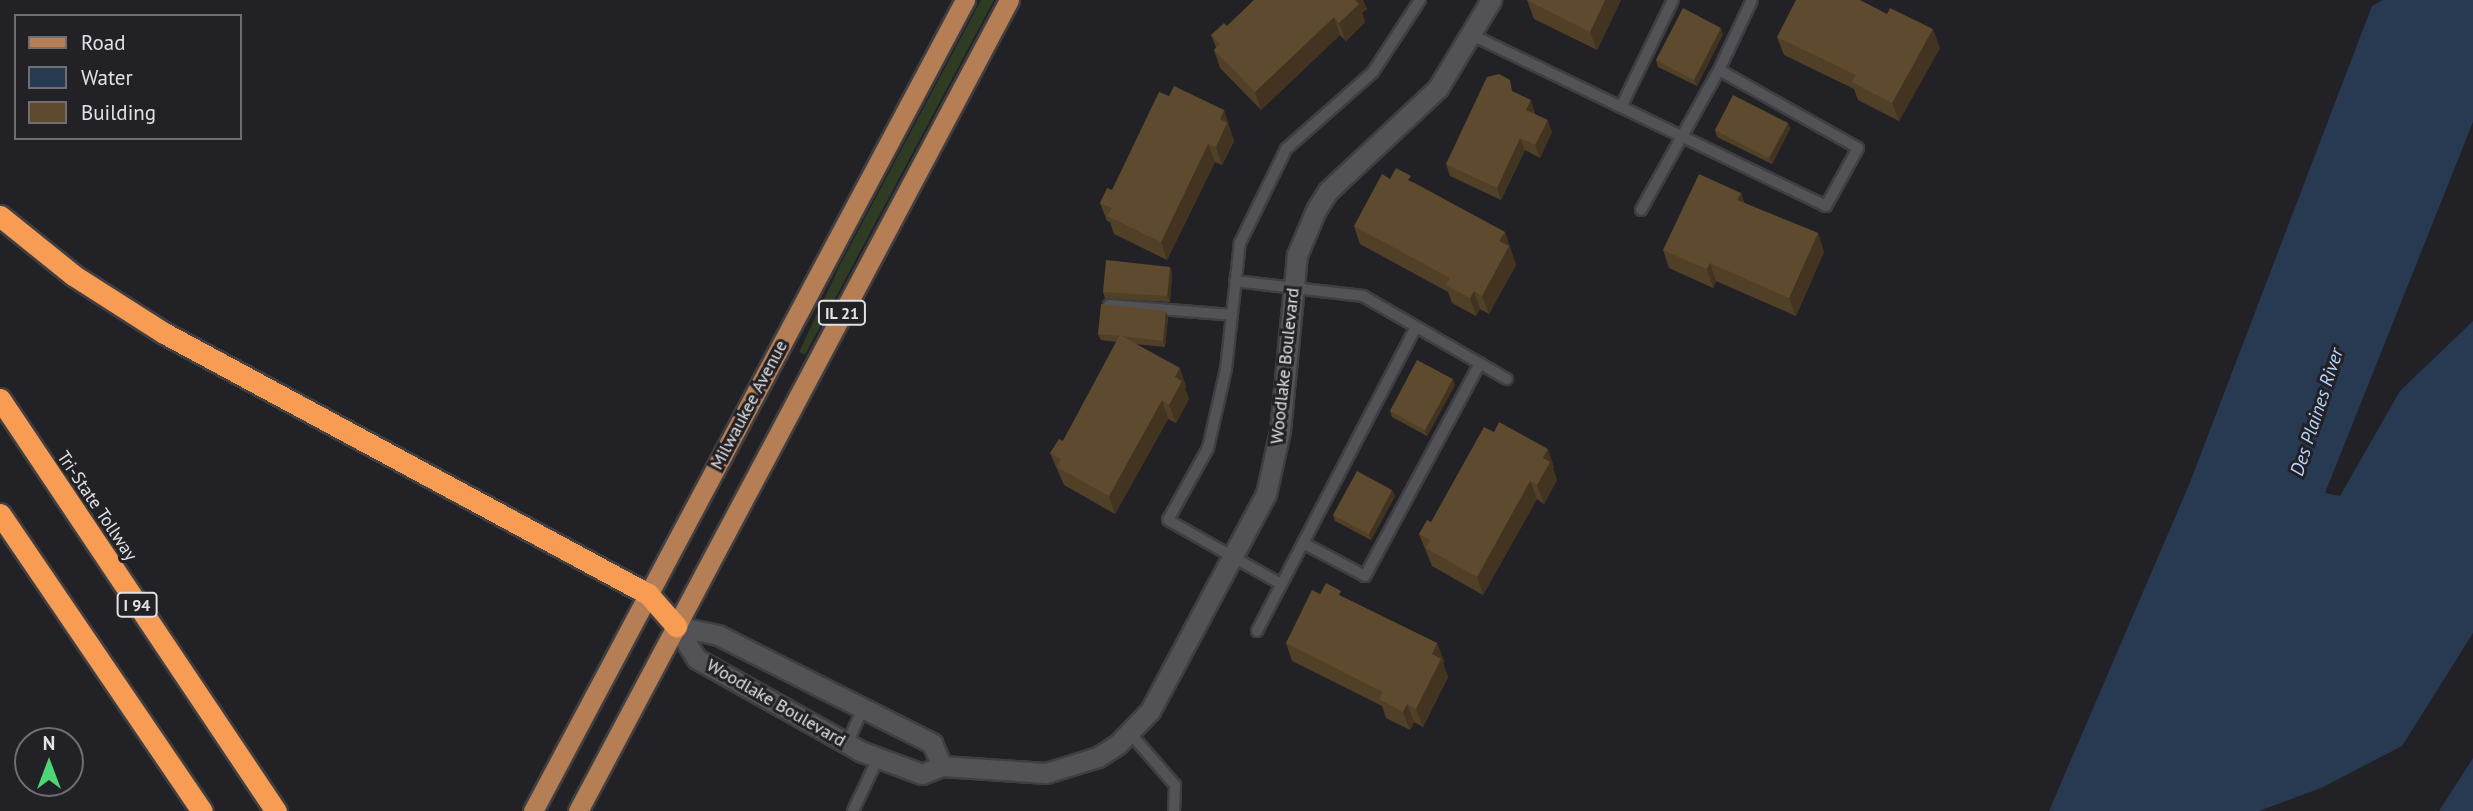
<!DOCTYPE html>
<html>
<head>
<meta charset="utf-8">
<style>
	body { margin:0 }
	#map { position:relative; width:2473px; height:811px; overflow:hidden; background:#222125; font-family:"PT Sans",sans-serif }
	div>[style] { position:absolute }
	.green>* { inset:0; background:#2f3c23 }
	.water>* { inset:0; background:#283a52 }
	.roads { filter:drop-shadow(2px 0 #3f3e41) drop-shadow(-2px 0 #3f3e41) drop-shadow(0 2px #3f3e41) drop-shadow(0 -2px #3f3e41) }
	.service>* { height:10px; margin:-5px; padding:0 5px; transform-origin:5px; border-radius:5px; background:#535256 }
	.minor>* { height:19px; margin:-9.5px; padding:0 9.5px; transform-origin:9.5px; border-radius:9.5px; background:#535256 }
	.primary>* { height:19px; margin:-9.5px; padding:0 9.5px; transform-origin:9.5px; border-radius:9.5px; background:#b67e54 }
	.motorway>* { height:21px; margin:-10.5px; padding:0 10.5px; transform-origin:10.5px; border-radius:10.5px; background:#f89b53 }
	.wall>* { inset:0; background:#514028 }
	.shaded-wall>* { inset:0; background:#423421 }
	.building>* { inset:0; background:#5e4b2f }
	span { translate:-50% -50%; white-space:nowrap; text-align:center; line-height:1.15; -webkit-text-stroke:6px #222125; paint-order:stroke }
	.shield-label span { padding:2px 5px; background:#222125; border:2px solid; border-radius:5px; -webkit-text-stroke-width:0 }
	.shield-label { font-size:16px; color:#e2e1e4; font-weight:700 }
	.street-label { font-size:18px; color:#e2e1e4 }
	.water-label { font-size:19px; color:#bad6fe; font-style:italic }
	.legend { position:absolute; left:14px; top:14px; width:228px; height:126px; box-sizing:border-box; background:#222125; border:2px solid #6f6e71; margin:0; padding:9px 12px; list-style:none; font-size:21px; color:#e2e1e4 }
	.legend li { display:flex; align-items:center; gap:14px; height:35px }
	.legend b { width:35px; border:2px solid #6f6e71 }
	.north { position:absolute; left:14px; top:727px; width:70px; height:70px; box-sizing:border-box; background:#222125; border:2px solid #6f6e71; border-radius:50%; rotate:0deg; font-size:19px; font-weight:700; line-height:28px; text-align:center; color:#e2e1e4 }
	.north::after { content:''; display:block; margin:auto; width:24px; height:32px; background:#4dd676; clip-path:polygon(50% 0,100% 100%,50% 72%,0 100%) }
</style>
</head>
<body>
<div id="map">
	<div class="green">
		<div style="clip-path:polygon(981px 0,994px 0,805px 355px,799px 352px,841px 263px)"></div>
	</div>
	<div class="water">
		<div style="clip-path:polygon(2383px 0,2473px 0,2473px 122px,2325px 493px,2340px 496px,2400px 391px,2473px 321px,2473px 633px,2402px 746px,2321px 788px,2259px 811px,2049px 811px,2189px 485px,2372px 6px)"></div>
		<div style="clip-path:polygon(2473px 758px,2473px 811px,2439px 811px)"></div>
	</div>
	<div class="roads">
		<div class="service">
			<div style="left:1472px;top:35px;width:393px;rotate:25.8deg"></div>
			<div style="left:1826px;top:206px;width:66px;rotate:-61.1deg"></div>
			<div style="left:1858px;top:148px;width:159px;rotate:-150.7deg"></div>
			<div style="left:1719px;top:70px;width:77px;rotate:-64.8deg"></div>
			<div style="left:1621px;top:107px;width:119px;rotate:-64.1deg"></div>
			<div style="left:1641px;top:210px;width:160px;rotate:-60.9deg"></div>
			<div style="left:1235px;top:281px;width:129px;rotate:6.7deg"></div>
			<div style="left:1363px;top:296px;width:166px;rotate:30deg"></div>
			<div style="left:1109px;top:305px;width:123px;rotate:4.6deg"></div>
			<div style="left:1303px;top:543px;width:70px;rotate:28deg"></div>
			<div style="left:1365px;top:576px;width:242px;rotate:-61.6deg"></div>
			<div style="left:1281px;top:584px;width:130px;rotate:-150.5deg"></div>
			<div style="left:1168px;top:520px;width:82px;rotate:-60.9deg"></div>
			<div style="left:1208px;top:448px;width:81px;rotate:-77.2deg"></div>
			<div style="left:1226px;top:369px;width:127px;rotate:-83.7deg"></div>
			<div style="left:1240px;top:243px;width:105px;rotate:-63.9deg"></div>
			<div style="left:1286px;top:149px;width:116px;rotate:-41.5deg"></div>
			<div style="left:1373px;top:72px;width:86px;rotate:-56.9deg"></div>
			<div style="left:1257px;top:631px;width:343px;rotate:-62.4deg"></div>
			<div style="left:1130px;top:733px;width:69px;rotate:49.1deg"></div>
			<div style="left:1175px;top:785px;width:26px;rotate:92deg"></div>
			<div style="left:847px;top:744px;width:37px;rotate:-66deg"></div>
			<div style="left:853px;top:811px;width:59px;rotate:-64.7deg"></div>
		</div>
		<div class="minor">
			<div style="left:676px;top:626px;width:39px;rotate:58deg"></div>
			<div style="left:697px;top:659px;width:187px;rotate:29.4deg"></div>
			<div style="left:860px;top:751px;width:66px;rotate:20.4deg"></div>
			<div style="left:922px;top:774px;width:22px;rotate:-22deg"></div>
			<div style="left:942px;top:766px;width:104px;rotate:3.9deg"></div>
			<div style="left:1046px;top:773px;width:54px;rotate:-17.1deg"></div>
			<div style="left:1098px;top:757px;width:24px;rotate:-33deg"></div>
			<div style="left:1118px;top:744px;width:46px;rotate:-45.9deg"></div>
			<div style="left:1150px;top:711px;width:246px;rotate:-61.9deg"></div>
			<div style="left:1266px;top:494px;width:65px;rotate:-77.5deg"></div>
			<div style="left:1280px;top:431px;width:177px;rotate:-84.5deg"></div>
			<div style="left:1297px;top:255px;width:49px;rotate:-67.1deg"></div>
			<div style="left:1316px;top:210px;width:22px;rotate:-58deg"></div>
			<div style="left:1328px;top:191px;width:151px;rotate:-43.1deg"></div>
			<div style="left:1438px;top:88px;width:103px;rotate:-58.9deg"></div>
			<div style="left:676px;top:626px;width:43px;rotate:12.1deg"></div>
			<div style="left:718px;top:635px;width:240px;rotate:26.8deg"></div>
			<div style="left:932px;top:743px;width:25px;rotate:67deg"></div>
		</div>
		<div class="primary">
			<div style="left:533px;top:811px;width:919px;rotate:-61.96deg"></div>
			<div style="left:578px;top:811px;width:918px;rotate:-62.01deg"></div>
		</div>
		<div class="motorway">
			<div style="left:0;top:216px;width:94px;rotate:38.9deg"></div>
			<div style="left:73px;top:275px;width:108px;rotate:32.5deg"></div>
			<div style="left:164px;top:333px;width:550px;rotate:28.34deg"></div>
			<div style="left:648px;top:594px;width:43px;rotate:48.8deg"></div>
			<div style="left:0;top:399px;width:496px;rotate:56.2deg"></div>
			<div style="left:0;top:514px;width:359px;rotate:55.8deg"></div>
		</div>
	</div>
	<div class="wall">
		<div style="clip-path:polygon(1254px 0,1363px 0,1367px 9px,1362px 13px,1365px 22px,1346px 41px,1340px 35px,1261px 110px,1220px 68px,1214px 50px,1216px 47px,1211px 35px,1227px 26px)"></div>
		<div style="clip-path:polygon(1527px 0,1621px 0,1597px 50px,1534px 19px)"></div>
		<div style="clip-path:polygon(1723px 34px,1697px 86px,1658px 67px,1656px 60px)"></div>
		<div style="clip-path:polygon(1777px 37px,1940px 48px,1899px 121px,1858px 100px,1854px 89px,1784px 55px)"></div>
		<div style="clip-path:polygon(1514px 93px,1535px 113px,1535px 114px,1552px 132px,1540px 158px,1525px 150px,1501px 200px,1450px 176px,1446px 164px)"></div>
		<div style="clip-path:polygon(1169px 96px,1224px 110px,1234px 141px,1222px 165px,1215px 162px,1167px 260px,1114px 234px,1110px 222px,1107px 221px,1100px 203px,1112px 190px)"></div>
		<div style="clip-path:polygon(1788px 123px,1790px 129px,1772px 164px,1717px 137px,1715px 130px)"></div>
		<div style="clip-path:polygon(1413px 182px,1505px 232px,1516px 265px,1489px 314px,1480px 309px,1476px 316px,1452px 303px,1448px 292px,1360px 244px,1354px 226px)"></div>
		<div style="clip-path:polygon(1741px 193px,1744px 203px,1818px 233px,1824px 252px,1796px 316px,1716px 281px,1713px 288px,1669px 268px,1663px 250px)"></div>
		<div style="clip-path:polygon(1170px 267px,1172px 273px,1170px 302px,1105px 298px,1103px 292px)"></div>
		<div style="clip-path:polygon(1168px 318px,1165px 347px,1135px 344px,1186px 386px,1185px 389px,1189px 399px,1176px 423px,1168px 419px,1115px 514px,1064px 485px,1050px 453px,1063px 441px,1116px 342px,1101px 340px,1098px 334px)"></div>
		<div style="clip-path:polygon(1455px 385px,1427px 436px,1392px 417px,1390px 411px)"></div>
		<div style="clip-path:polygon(1554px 467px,1553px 469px,1557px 480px,1544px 504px,1537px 499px,1483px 595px,1432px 566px,1419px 534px,1431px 522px)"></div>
		<div style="clip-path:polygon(1392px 490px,1395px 496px,1371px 540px,1335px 521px,1333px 515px)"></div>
		<div style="clip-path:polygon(1320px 594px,1343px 597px,1437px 643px,1444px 661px,1443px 663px,1448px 677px,1423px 727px,1414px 722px,1410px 730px,1386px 718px,1382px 706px,1292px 661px,1286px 643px)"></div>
	</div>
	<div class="shaded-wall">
		<div style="clip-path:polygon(1354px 0,1363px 0,1367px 9px,1362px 13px,1365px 22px,1346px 41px,1339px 23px)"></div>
		<div style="clip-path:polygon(1605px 0,1621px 0,1597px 50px,1590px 32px)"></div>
		<div style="clip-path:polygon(1334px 17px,1340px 35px,1261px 110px,1255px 92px)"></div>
		<div style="clip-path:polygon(1721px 28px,1723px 34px,1697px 86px,1694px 80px)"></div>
		<div style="clip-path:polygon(1933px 29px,1940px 48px,1899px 121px,1892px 103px)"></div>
		<div style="clip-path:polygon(1531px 100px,1535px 113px,1531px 122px,1526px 110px)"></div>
		<div style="clip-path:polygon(1224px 110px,1234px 141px,1222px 165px,1216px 147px,1220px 119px)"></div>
		<div style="clip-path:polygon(1548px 120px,1552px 132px,1540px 158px,1535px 145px)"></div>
		<div style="clip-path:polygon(1788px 123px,1790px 129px,1772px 164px,1769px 158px)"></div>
		<div style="clip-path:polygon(1520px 138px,1525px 150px,1501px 200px,1497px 188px)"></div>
		<div style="clip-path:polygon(1208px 144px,1215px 162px,1167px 260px,1161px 242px)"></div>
		<div style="clip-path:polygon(1741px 193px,1747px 211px,1737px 200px)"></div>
		<div style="clip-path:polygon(1505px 232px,1516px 265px,1489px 314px,1482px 296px,1499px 241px)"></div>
		<div style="clip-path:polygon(1818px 233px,1824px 252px,1796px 316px,1789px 298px)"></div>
		<div style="clip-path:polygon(1710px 263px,1716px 281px,1713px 288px,1707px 269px)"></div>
		<div style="clip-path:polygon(1170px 267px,1172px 273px,1170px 302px,1167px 296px)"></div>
		<div style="clip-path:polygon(1474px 291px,1480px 309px,1476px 316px,1470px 298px)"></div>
		<div style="clip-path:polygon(1166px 311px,1168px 318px,1165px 347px,1163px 341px)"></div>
		<div style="clip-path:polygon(1180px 368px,1186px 386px,1185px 389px,1189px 399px,1176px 423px,1169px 405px,1175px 377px)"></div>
		<div style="clip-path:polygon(1453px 379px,1455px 385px,1427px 436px,1425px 430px)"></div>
		<div style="clip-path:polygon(1162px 400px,1168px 419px,1115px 514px,1109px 496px)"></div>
		<div style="clip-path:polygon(1548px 449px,1554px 467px,1553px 469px,1557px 480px,1544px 504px,1537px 485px,1543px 458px)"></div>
		<div style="clip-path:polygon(1530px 481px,1537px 499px,1483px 595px,1477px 577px)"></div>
		<div style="clip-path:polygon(1392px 490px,1395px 496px,1371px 540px,1369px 534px)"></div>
		<div style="clip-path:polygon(1437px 643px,1444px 661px,1443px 663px,1448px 677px,1423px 727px,1416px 709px,1432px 654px)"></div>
		<div style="clip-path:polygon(1407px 704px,1414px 722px,1410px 730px,1403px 712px)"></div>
	</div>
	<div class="building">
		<div style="clip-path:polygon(1254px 0,1355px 0,1359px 4px,1339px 23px,1334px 17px,1255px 92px,1214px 50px,1220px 44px,1211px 35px,1224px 23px,1227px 26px)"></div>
		<div style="clip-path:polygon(1527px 0,1605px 0,1590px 32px)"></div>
		<div style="clip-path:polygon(1796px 0,1860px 0,1887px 14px,1890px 8px,1933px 29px,1892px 103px,1852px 82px,1856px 75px,1777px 37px)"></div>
		<div style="clip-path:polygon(1683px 8px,1721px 28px,1694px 80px,1656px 60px)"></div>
		<div style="clip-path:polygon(1499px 74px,1510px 80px,1512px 91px,1531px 100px,1526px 110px,1548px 120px,1535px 145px,1520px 138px,1497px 188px,1446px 164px,1487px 77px)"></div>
		<div style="clip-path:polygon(1174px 86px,1224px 110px,1220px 119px,1227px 123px,1216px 147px,1208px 144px,1161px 242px,1107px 216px,1112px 208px,1100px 203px,1107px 188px,1112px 190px,1159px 92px,1169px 96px)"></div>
		<div style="clip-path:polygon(1733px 95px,1788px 123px,1769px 158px,1715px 130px)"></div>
		<div style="clip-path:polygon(1396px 168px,1411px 176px,1408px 180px,1505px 232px,1499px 241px,1509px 246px,1482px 296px,1474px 291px,1470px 298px,1446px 285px,1450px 278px,1354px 226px,1382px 174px,1390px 179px)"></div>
		<div style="clip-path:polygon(1699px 174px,1741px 193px,1737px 200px,1818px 233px,1789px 298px,1710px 263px,1707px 269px,1663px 250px)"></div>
		<div style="clip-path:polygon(1106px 260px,1170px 267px,1167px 296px,1103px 292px)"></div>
		<div style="clip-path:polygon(1101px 304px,1166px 311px,1163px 341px,1122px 336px,1120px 335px,1120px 336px,1098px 334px)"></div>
		<div style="clip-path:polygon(1120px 335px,1180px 368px,1175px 377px,1182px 381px,1169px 405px,1162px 400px,1109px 496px,1057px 467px,1061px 459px,1050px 453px,1059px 439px,1063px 441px)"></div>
		<div style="clip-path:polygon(1417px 360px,1453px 379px,1425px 430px,1390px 411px)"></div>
		<div style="clip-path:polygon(1499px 422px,1548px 449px,1543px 458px,1550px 462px,1537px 485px,1530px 481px,1477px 577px,1426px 548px,1430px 540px,1419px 534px,1427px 520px,1431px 522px,1484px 427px,1494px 432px)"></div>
		<div style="clip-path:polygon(1357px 471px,1392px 490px,1369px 534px,1333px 515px)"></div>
		<div style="clip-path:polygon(1326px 583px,1341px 591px,1339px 595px,1437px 643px,1432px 654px,1441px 659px,1416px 709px,1407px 704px,1403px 712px,1379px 699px,1383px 692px,1286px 643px,1312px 590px,1320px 594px)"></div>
	</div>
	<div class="shield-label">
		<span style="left:842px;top:313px">IL 21</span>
		<span style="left:137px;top:605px">I 94</span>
	</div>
	<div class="street-label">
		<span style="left:1285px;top:366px;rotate:-84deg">Woodlake Boulevard</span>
		<span style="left:749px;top:405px;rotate:-62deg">Milwaukee Avenue</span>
		<span style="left:97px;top:506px;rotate:56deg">Tri-State Tollway</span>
		<span style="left:776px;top:703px;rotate:30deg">Woodlake Boulevard</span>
	</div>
	<div class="water-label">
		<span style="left:2317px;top:412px;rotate:-72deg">Des Plaines River</span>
	</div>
	<ul class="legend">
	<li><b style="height:9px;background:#b67e54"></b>Road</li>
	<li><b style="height:19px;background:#283a52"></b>Water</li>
	<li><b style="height:19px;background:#5e4b2f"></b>Building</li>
	</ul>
	<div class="north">N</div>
</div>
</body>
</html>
